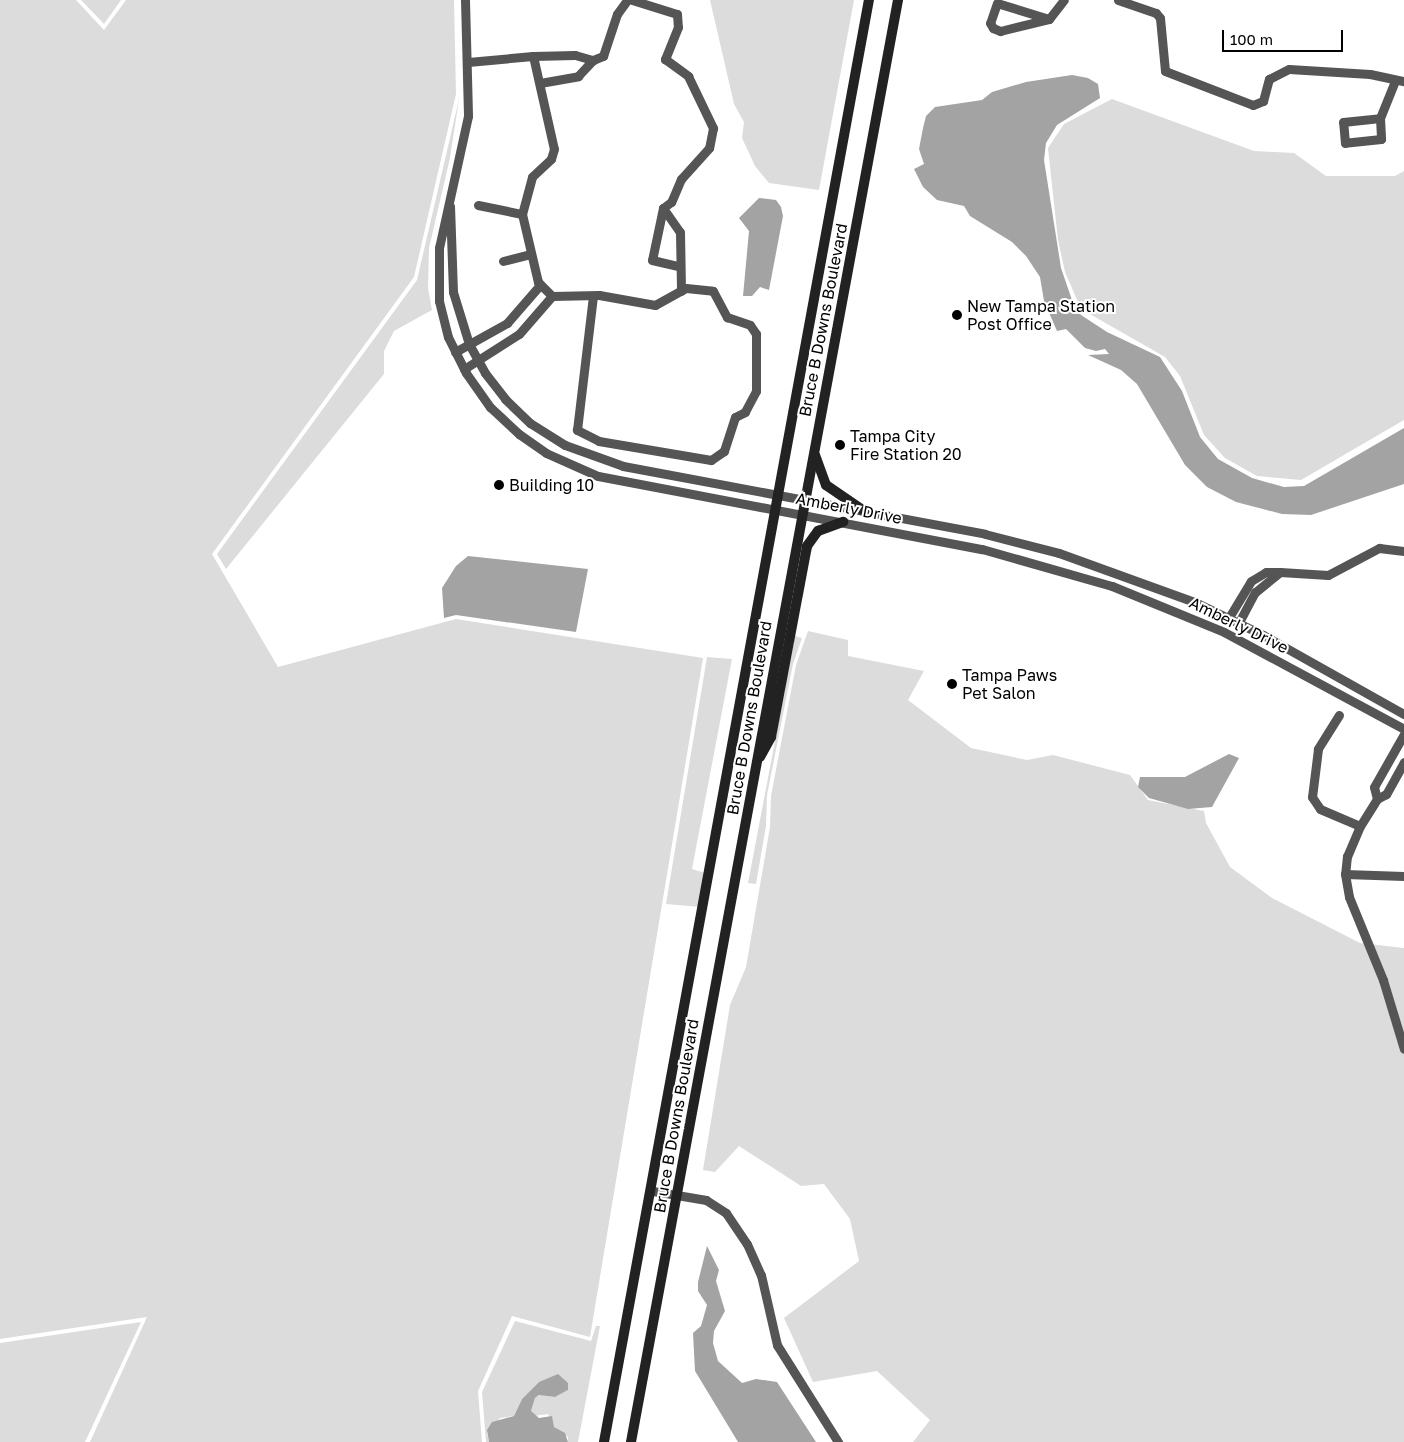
<!DOCTYPE html>
<html>
<head>
<meta charset="utf-8">
<style>
	body { margin:0 }
	#map { position:relative; width:1404px; height:1442px; overflow:hidden; background:#fff; font-family:"Golos Text",sans-serif }
	div>[style] { position:absolute }
	.green>* { inset:0; background:#dcdcdc }
	.water>* { inset:0; background:#a3a3a3 }
	.street>* { height:9px; margin:-4.5px; padding:0 4.5px; transform-origin:4.5px; border-radius:4.5px; background:#555 }
	.secondary>* { height:10px; margin:-5px; padding:0 5px; transform-origin:5px; border-radius:5px; background:#222 }
	.dots>* { width:14px; height:14px; translate:-50% -50%; box-sizing:border-box; border:2px solid #fff; border-radius:50% }
	span { translate:-50% -50%; white-space:nowrap; text-align:center; line-height:1.15; -webkit-text-stroke:4px #fff; paint-order:stroke }
	.poi-label { font-size:16px; color:#000 }
	.left { translate:0 -50%; text-align:left }
	.street-label { font-size:16px; color:#000 }
	.scale { position:absolute; left:1222px; top:30px; width:121px; height:22px; box-sizing:border-box; border:2px solid #000; border-top:0; padding-left:6px; font-size:15px; line-height:18px; white-space:nowrap; color:#000; -webkit-text-stroke:4px #fff; paint-order:stroke }
</style>
</head>
<body>
<div id="map">
	<div class="green">
		<div style="clip-path:polygon(0 0,76px 0,104px 30px,126px 0,454px 0,456px 94px,414px 277px,212px 554px,278px 667px,456px 619px,703px 658px,590px 1337px,512px 1316px,478px 1391px,482px 1442px,90px 1442px,147px 1317px,0 1339px)"></div>
		<div style="clip-path:polygon(81px 0,121px 0,104px 24px)"></div>
		<div style="clip-path:polygon(710px 0,854px 0,819px 190px,769px 183px,755px 166px,742px 138px,744px 122px,734px 104px)"></div>
		<div style="clip-path:polygon(459px 99px,450px 158px,429px 248px,428px 288px,432px 310px,394px 331px,384px 351px,384px 374px,226px 569px,217px 554px,417px 280px)"></div>
		<div style="clip-path:polygon(1112px 99px,1254px 151px,1294px 153px,1326px 176px,1395px 176px,1404px 171px,1404px 420px,1301px 480px,1257px 476px,1225px 458px,1204px 435px,1180px 376px,1165px 357px,1081px 309px,1065px 272px,1058px 240px,1048px 148px,1064px 124px)"></div>
		<div style="clip-path:polygon(808px 631px,848px 640px,848px 656px,924px 671px,908px 700px,971px 748px,1027px 760px,1053px 755px,1130px 775px,1148px 800px,1204px 811px,1206px 823px,1230px 867px,1272px 898px,1360px 943px,1404px 948px,1404px 1442px,913px 1442px,930px 1420px,877px 1371px,813px 1382px,784px 1318px,859px 1261px,850px 1219px,824px 1184px,801px 1186px,739px 1146px,715px 1172px,703px 1170px,730px 1005px,746px 967px,770px 827px,771px 796px,796px 665px)"></div>
		<div style="clip-path:polygon(795px 636px,802px 638px,793px 664px,767px 795px,766px 826px,756px 884px,748px 883px)"></div>
		<div style="clip-path:polygon(707px 657px,732px 659px,692px 869px,705px 873px,700px 907px,666px 904px)"></div>
		<div style="clip-path:polygon(515px 1321px,591px 1341px,596px 1326px,600px 1326px,578px 1442px,568px 1442px,568px 1437px,554px 1427px,548px 1414px,534px 1416px,531px 1411px,535px 1398px,540px 1395px,555px 1397px,568px 1390px,539px 1382px,522px 1399px,514px 1416px,500px 1418px,487px 1433px,489px 1442px,486px 1442px,482px 1392px)"></div>
		<div style="clip-path:polygon(141px 1322px,85px 1442px,0 1442px,0 1343px)"></div>
	</div>
	<div class="water">
		<div style="clip-path:polygon(1072px 75px,1088px 78px,1098px 84px,1100px 98px,1057px 125px,1046px 143px,1044px 160px,1061px 268px,1073px 303px,1081px 315px,1107px 332px,1160px 357px,1182px 391px,1200px 437px,1218px 459px,1252px 478px,1284px 487px,1304px 486px,1404px 428px,1404px 484px,1311px 515px,1282px 514px,1236px 502px,1207px 487px,1185px 465px,1137px 384px,1121px 370px,1088px 355px,1109px 354px,1105px 349px,1096px 351px,1085px 348px,1066px 329px,1057px 331px,1044px 301px,1040px 277px,1026px 256px,1012px 242px,970px 216px,964px 206px,937px 200px,923px 187px,914px 169px,924px 164px,919px 149px,923px 128px,926px 116px,935px 107px,982px 100px,992px 92px,1026px 82px)"></div>
		<div style="clip-path:polygon(759px 198px,776px 200px,781px 207px,783px 216px,769px 290px,760px 287px,752px 296px,743px 296px,749px 231px,739px 218px)"></div>
		<div style="clip-path:polygon(468px 556px,588px 569px,576px 632px,456px 615px,444px 618px,442px 588px,456px 566px)"></div>
		<div style="clip-path:polygon(1229px 754px,1239px 758px,1212px 807px,1188px 809px,1149px 798px,1138px 787px,1140px 777px,1185px 777px)"></div>
		<div style="clip-path:polygon(707px 1246px,719px 1270px,716px 1281px,725px 1311px,714px 1331px,713px 1343px,718px 1361px,742px 1383px,756px 1379px,777px 1382px,816px 1442px,738px 1442px,695px 1371px,693px 1333px,701px 1326px,707px 1305px,698px 1291px,698px 1282px)"></div>
		<div style="clip-path:polygon(558px 1374px,568px 1383px,568px 1390px,555px 1397px,539px 1395px,535px 1398px,531px 1411px,539px 1418px,552px 1416px,554px 1427px,565px 1433px,568px 1442px,489px 1442px,487px 1430px,492px 1422px,514px 1416px,522px 1399px,539px 1382px)"></div>
	</div>
	<div class="street">
		<div style="left:465px;top:0;width:116px;rotate:88.5deg"></div>
		<div style="left:468px;top:116px;width:135px;rotate:102.4deg"></div>
		<div style="left:439px;top:248px;width:53px;rotate:90deg"></div>
		<div style="left:439px;top:301px;width:37px;rotate:76deg"></div>
		<div style="left:448px;top:337px;width:40px;rotate:63.4deg"></div>
		<div style="left:466px;top:373px;width:42px;rotate:54.8deg"></div>
		<div style="left:490px;top:407px;width:40px;rotate:43deg"></div>
		<div style="left:519px;top:434px;width:33px;rotate:35deg"></div>
		<div style="left:546px;top:453px;width:57px;rotate:23.9deg"></div>
		<div style="left:598px;top:476px;width:391px;rotate:10.8deg"></div>
		<div style="left:982px;top:549px;width:135px;rotate:15.9deg"></div>
		<div style="left:1112px;top:586px;width:121px;rotate:22.3deg"></div>
		<div style="left:1224px;top:632px;width:204px;rotate:28.3deg"></div>
		<div style="left:632px;top:0;width:47px;rotate:17.3deg"></div>
		<div style="left:677px;top:14px;width:13px;rotate:86deg"></div>
		<div style="left:678px;top:27px;width:35px;rotate:112deg"></div>
		<div style="left:665px;top:59px;width:29px;rotate:36deg"></div>
		<div style="left:688px;top:76px;width:58px;rotate:64.3deg"></div>
		<div style="left:713px;top:128px;width:20px;rotate:101deg"></div>
		<div style="left:709px;top:148px;width:42px;rotate:132.1deg"></div>
		<div style="left:681px;top:179px;width:25px;rotate:113deg"></div>
		<div style="left:671px;top:202px;width:10px;rotate:143deg"></div>
		<div style="left:663px;top:208px;width:29px;rotate:55deg"></div>
		<div style="left:680px;top:232px;width:59px;rotate:89deg"></div>
		<div style="left:1118px;top:0;width:40px;rotate:18.9deg"></div>
		<div style="left:1156px;top:13px;width:6px;rotate:51deg"></div>
		<div style="left:1160px;top:18px;width:53px;rotate:84.6deg"></div>
		<div style="left:1165px;top:71px;width:94px;rotate:21.1deg"></div>
		<div style="left:1253px;top:105px;width:11px;rotate:-22deg"></div>
		<div style="left:1263px;top:101px;width:23px;rotate:-75deg"></div>
		<div style="left:1269px;top:79px;width:22px;rotate:-27deg"></div>
		<div style="left:1289px;top:69px;width:81px;rotate:3.5deg"></div>
		<div style="left:1370px;top:74px;width:35px;rotate:12deg"></div>
		<div style="left:1049px;top:19px;width:54px;rotate:-162.9deg"></div>
		<div style="left:997px;top:3px;width:21px;rotate:109deg"></div>
		<div style="left:990px;top:23px;width:6px;rotate:59deg"></div>
		<div style="left:993px;top:28px;width:8px;rotate:23deg"></div>
		<div style="left:1000px;top:31px;width:50px;rotate:-13.8deg"></div>
		<div style="left:1049px;top:19px;width:24px;rotate:-52deg"></div>
		<div style="left:533px;top:56px;width:42px;rotate:-1.4deg"></div>
		<div style="left:575px;top:55px;width:19px;rotate:16deg"></div>
		<div style="left:468px;top:62px;width:65px;rotate:-5.3deg"></div>
		<div style="left:533px;top:56px;width:95px;rotate:77.3deg"></div>
		<div style="left:554px;top:149px;width:10px;rotate:107deg"></div>
		<div style="left:551px;top:159px;width:26px;rotate:137deg"></div>
		<div style="left:532px;top:177px;width:38px;rotate:105deg"></div>
		<div style="left:522px;top:214px;width:70px;rotate:76.8deg"></div>
		<div style="left:538px;top:282px;width:20px;rotate:45deg"></div>
		<div style="left:552px;top:296px;width:47px;rotate:-1.2deg"></div>
		<div style="left:599px;top:295px;width:57px;rotate:10.1deg"></div>
		<div style="left:655px;top:305px;width:35px;rotate:-29deg"></div>
		<div style="left:686px;top:288px;width:27px;rotate:6deg"></div>
		<div style="left:713px;top:291px;width:30px;rotate:62deg"></div>
		<div style="left:727px;top:317px;width:24px;rotate:19deg"></div>
		<div style="left:750px;top:325px;width:11px;rotate:56deg"></div>
		<div style="left:756px;top:334px;width:57px;rotate:90deg"></div>
		<div style="left:756px;top:391px;width:24px;rotate:118deg"></div>
		<div style="left:745px;top:412px;width:11px;rotate:153deg"></div>
		<div style="left:735px;top:417px;width:36px;rotate:108deg"></div>
		<div style="left:724px;top:451px;width:16px;rotate:145deg"></div>
		<div style="left:711px;top:460px;width:114px;rotate:-170.4deg"></div>
		<div style="left:599px;top:441px;width:25px;rotate:-153deg"></div>
		<div style="left:577px;top:430px;width:135px;rotate:-83.2deg"></div>
		<div style="left:540px;top:83px;width:39px;rotate:-10deg"></div>
		<div style="left:578px;top:76px;width:22px;rotate:-47deg"></div>
		<div style="left:593px;top:60px;width:11px;rotate:-22deg"></div>
		<div style="left:603px;top:56px;width:44px;rotate:-71.6deg"></div>
		<div style="left:617px;top:14px;width:17px;rotate:-54deg"></div>
		<div style="left:1380px;top:118px;width:21px;rotate:87deg"></div>
		<div style="left:1381px;top:139px;width:36px;rotate:174deg"></div>
		<div style="left:1345px;top:143px;width:21px;rotate:-95deg"></div>
		<div style="left:1343px;top:122px;width:37px;rotate:-6deg"></div>
		<div style="left:1380px;top:118px;width:40px;rotate:-68deg"></div>
		<div style="left:478px;top:205px;width:45px;rotate:11.6deg"></div>
		<div style="left:450px;top:206px;width:86px;rotate:88deg"></div>
		<div style="left:453px;top:292px;width:54px;rotate:72.9deg"></div>
		<div style="left:469px;top:344px;width:33px;rotate:61deg"></div>
		<div style="left:485px;top:373px;width:33px;rotate:52deg"></div>
		<div style="left:505px;top:399px;width:35px;rotate:44deg"></div>
		<div style="left:530px;top:423px;width:41px;rotate:32.2deg"></div>
		<div style="left:565px;top:445px;width:62px;rotate:19.9deg"></div>
		<div style="left:623px;top:466px;width:368px;rotate:10.6deg"></div>
		<div style="left:985px;top:534px;width:76px;rotate:14.4deg"></div>
		<div style="left:1059px;top:553px;width:147px;rotate:19.9deg"></div>
		<div style="left:1197px;top:603px;width:73px;rotate:25.9deg"></div>
		<div style="left:1263px;top:635px;width:162px;rotate:29.3deg"></div>
		<div style="left:663px;top:208px;width:53px;rotate:101.9deg"></div>
		<div style="left:652px;top:260px;width:28px;rotate:13deg"></div>
		<div style="left:503px;top:261px;width:29px;rotate:-14deg"></div>
		<div style="left:455px;top:352px;width:60px;rotate:-29.1deg"></div>
		<div style="left:507px;top:323px;width:50px;rotate:-49deg"></div>
		<div style="left:464px;top:369px;width:65px;rotate:-32.5deg"></div>
		<div style="left:519px;top:334px;width:50px;rotate:-49deg"></div>
		<div style="left:1280px;top:572px;width:48px;rotate:3.6deg"></div>
		<div style="left:1328px;top:575px;width:58px;rotate:-27.9deg"></div>
		<div style="left:1379px;top:548px;width:25px;rotate:7deg"></div>
		<div style="left:1228px;top:619px;width:44px;rotate:-58.8deg"></div>
		<div style="left:1251px;top:581px;width:17px;rotate:-31deg"></div>
		<div style="left:1266px;top:572px;width:14px"></div>
		<div style="left:1280px;top:572px;width:32px;rotate:141deg"></div>
		<div style="left:1255px;top:592px;width:36px;rotate:118deg"></div>
		<div style="left:1339px;top:715px;width:40px;rotate:122deg"></div>
		<div style="left:1318px;top:749px;width:48px;rotate:97.1deg"></div>
		<div style="left:1312px;top:797px;width:14px;rotate:56deg"></div>
		<div style="left:1320px;top:809px;width:43px;rotate:23deg"></div>
		<div style="left:1404px;top:762px;width:37px;rotate:119deg"></div>
		<div style="left:1386px;top:794px;width:10px;rotate:151deg"></div>
		<div style="left:1377px;top:799px;width:32px;rotate:122deg"></div>
		<div style="left:1360px;top:826px;width:33px;rotate:113deg"></div>
		<div style="left:1347px;top:856px;width:18px;rotate:96deg"></div>
		<div style="left:1345px;top:874px;width:23px;rotate:80deg"></div>
		<div style="left:1349px;top:897px;width:90px;rotate:67.7deg"></div>
		<div style="left:1383px;top:980px;width:72px;rotate:73.1deg"></div>
		<div style="left:1377px;top:799px;width:12px;rotate:-104deg"></div>
		<div style="left:1374px;top:787px;width:61px;rotate:-60.5deg"></div>
		<div style="left:1345px;top:874px;width:59px;rotate:1.9deg"></div>
		<div style="left:653px;top:1191px;width:54px;rotate:9.6deg"></div>
		<div style="left:706px;top:1200px;width:24px;rotate:33deg"></div>
		<div style="left:726px;top:1213px;width:37px;rotate:56deg"></div>
		<div style="left:747px;top:1244px;width:34px;rotate:66deg"></div>
		<div style="left:761px;top:1275px;width:72px;rotate:77.1deg"></div>
		<div style="left:777px;top:1345px;width:115px;rotate:57.8deg"></div>
	</div>
	<div class="secondary">
		<div style="left:815px;top:455px;width:32px;rotate:70deg"></div>
		<div style="left:826px;top:485px;width:46px;rotate:34.4deg"></div>
		<div style="left:760px;top:757px;width:23px;rotate:-61deg"></div>
		<div style="left:771px;top:737px;width:194px;rotate:-79.3deg"></div>
		<div style="left:807px;top:546px;width:19px;rotate:-54deg"></div>
		<div style="left:818px;top:531px;width:27px;rotate:-20deg"></div>
		<div style="left:604px;top:1442px;width:1466px;rotate:-79.59deg"></div>
		<div style="left:631px;top:1442px;width:1467px;rotate:-79.51deg"></div>
	</div>
	<div class="dots">
		<div style="left:957px;top:315px;background:#000"></div>
		<div style="left:840px;top:445px;background:#000"></div>
		<div style="left:499px;top:485px;background:#000"></div>
		<div style="left:952px;top:684px;background:#000"></div>
	</div>
	<div class="poi-label">
		<span class="left" style="left:967px;top:315px">New Tampa Station<br>Post Office</span>
		<span class="left" style="left:850px;top:445px">Tampa City<br>Fire Station 20</span>
		<span class="left" style="left:509px;top:485px">Building 10</span>
		<span class="left" style="left:962px;top:684px">Tampa Paws<br>Pet Salon</span>
	</div>
	<div class="street-label">
		<span style="left:823px;top:320px;rotate:-79deg">Bruce B Downs Boulevard</span>
		<span style="left:849px;top:508px;rotate:11deg">Amberly Drive</span>
		<span style="left:1239px;top:625px;rotate:26deg">Amberly Drive</span>
		<span style="left:749px;top:718px;rotate:-80deg">Bruce B Downs Boulevard</span>
		<span style="left:676px;top:1116px;rotate:-80deg">Bruce B Downs Boulevard</span>
	</div>
	<div class="scale">100 m</div>
</div>
</body>
</html>
